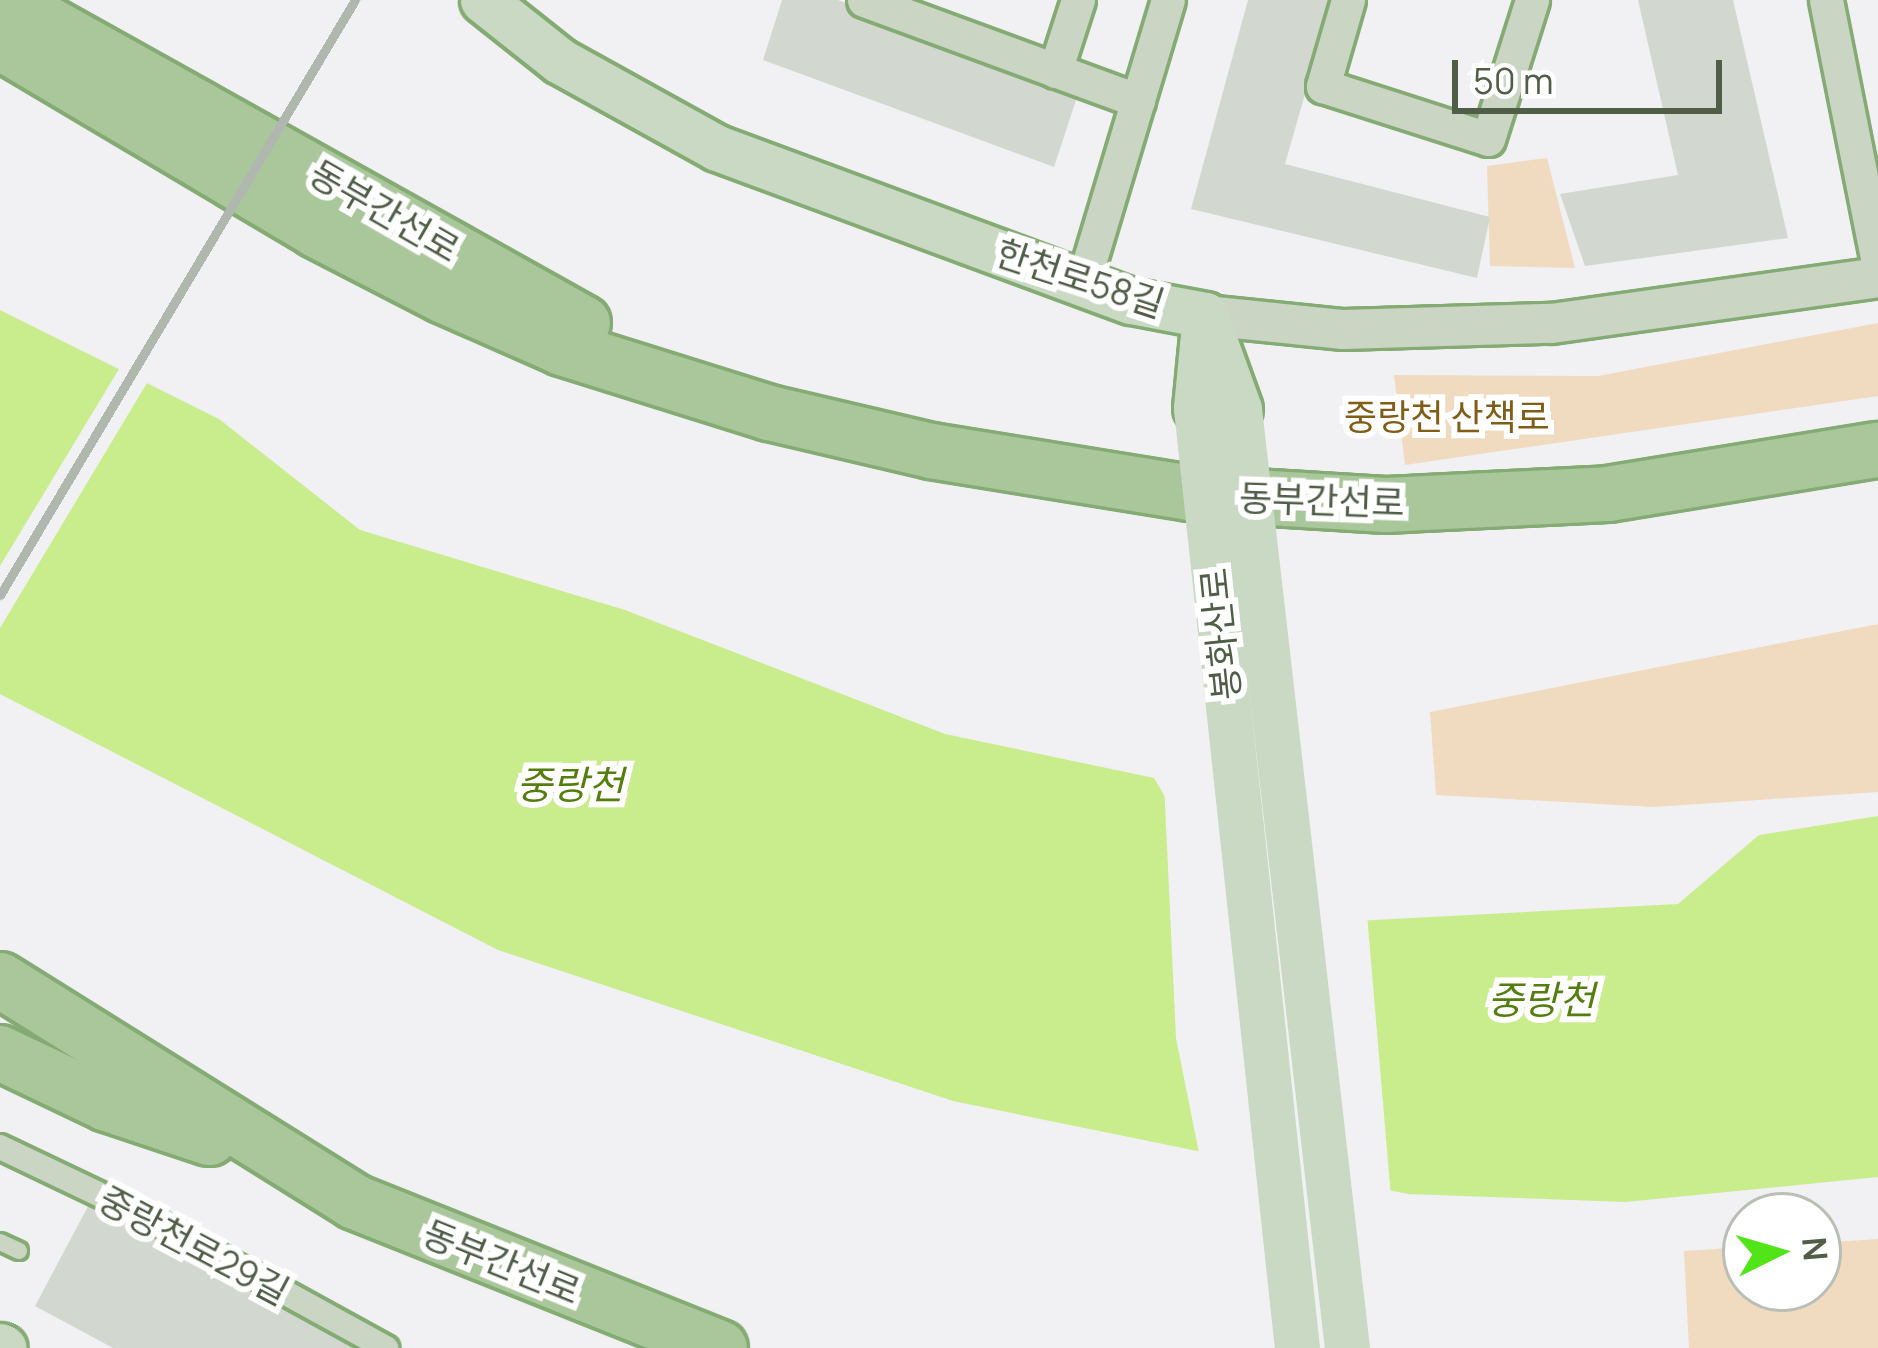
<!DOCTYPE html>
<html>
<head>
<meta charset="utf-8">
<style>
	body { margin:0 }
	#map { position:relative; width:1878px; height:1348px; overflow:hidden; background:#f1f0f3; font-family:Manrope,"Noto Sans KR",sans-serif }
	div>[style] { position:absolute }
	.green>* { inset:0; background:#f0dac0 }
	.water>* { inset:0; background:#c9ec8d }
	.pier>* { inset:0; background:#f1f0f3 }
	.building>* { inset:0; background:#d2d8cf }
	.roads { filter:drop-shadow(3px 0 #85ab74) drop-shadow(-3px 0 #85ab74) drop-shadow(0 3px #85ab74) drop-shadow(0 -3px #85ab74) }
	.service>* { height:16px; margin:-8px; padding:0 8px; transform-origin:8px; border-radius:8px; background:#cad5c4 }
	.pedestrian>* { height:24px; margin:-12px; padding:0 12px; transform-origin:12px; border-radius:12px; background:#cad5c4 }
	.minor>* { height:33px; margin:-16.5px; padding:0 16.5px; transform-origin:16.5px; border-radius:16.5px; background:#cad5c4 }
	.tertiary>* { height:39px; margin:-19.5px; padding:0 19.5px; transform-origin:19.5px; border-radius:19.5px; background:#cad5c4 }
	.secondary>* { height:45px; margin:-22.5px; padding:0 22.5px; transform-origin:22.5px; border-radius:22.5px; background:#cad9c3 }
	.trunk>* { height:54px; margin:-27px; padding:0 27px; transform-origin:27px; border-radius:27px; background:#aac79c }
	.rail>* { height:9px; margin:-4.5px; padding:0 4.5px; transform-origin:4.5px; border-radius:4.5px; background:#b0b7af }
	.secondary-bridge>* { height:45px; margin:-22.5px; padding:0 22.5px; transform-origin:22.5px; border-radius:22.5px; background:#cad9c3 }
	span { translate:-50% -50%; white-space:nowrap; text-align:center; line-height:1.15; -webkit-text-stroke:12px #fff; paint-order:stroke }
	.street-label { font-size:36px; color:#505e48 }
	.park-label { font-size:36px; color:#815d17 }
	.water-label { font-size:39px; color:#547e0e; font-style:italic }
	.north { position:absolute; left:1722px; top:1192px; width:120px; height:120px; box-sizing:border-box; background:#fff; border:3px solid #b9bfb6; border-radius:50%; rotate:85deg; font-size:33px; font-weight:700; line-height:48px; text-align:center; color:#505e48 }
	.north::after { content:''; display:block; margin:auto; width:42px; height:54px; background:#50e419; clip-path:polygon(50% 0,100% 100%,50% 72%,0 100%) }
	.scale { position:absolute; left:1452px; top:60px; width:270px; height:54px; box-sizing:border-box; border:6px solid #505e48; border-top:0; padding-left:15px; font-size:36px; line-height:42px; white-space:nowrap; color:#505e48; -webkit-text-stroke:9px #fff; paint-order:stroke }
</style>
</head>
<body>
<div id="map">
	<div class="green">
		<div style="clip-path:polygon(1547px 158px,1575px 268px,1490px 266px,1487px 166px)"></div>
		<div style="clip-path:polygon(1878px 323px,1878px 396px,1405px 465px,1394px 375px,1598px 376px)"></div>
		<div style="clip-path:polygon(1878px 624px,1878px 792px,1654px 807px,1436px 795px,1430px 712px)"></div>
		<div style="clip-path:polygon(1878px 1239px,1878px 1348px,1689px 1348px,1684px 1251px,1746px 1247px,1746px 1288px,1818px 1288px,1818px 1243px)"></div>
	</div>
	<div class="water">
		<div style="clip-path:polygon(0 310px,219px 419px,360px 530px,625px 610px,945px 734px,1154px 778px,1241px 927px,1678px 904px,1759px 835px,1878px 816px,1878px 1177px,1625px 1202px,1408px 1194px,953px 1101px,498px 950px,0 694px)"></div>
	</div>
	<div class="pier">
		<div style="clip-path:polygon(122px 364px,150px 378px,0 628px,0 566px)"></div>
		<div style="clip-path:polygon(1164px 783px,1244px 921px,1367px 914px,1391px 1197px,1200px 1158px,1176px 1038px)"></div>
	</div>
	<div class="building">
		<div style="clip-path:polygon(782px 0,838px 0,1079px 91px,1054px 167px,763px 60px)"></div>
		<div style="clip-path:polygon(1248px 0,1332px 0,1285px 164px,1490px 217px,1477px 278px,1191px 209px)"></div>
		<div style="clip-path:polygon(1638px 0,1733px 0,1788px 238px,1585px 266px,1560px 194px,1678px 175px)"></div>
		<div style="clip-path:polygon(93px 1197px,374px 1348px,113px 1348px,35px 1306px)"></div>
	</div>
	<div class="roads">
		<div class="service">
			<div style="left:0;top:1242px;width:21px;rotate:25deg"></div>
		</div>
		<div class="pedestrian">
			<div style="left:0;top:1147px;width:172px;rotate:25.5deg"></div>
			<div style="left:155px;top:1221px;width:264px;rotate:28.8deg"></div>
		</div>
		<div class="minor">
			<div style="left:864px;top:0;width:292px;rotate:20.2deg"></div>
			<div style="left:1348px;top:0;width:90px;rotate:106.2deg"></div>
			<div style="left:1323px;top:86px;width:173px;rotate:17.8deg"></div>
			<div style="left:1488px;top:139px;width:146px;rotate:-72.4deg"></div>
			<div style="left:1826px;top:0;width:268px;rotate:78.8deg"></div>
			<div style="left:1055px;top:71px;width:75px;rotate:-72.1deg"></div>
			<div style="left:1083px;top:283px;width:295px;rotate:-73.3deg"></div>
		</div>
		<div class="tertiary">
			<div style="left:1205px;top:315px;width:139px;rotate:5.8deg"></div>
			<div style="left:1343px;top:329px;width:208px;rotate:-1.7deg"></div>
			<div style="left:1551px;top:323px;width:330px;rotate:-8deg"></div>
		</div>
		<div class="secondary">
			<div style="left:483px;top:0;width:98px;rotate:38.4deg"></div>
			<div style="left:560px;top:61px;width:179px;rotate:29deg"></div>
			<div style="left:717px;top:148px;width:441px;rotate:20.3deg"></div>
			<div style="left:1131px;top:301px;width:75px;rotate:10.7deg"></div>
			<div style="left:1196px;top:408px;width:93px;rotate:-84.5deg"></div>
			<div style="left:1205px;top:315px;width:100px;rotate:70.1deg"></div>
			<div style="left:0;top:1346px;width:4px;rotate:27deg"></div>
		</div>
		<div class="trunk">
			<div style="left:5px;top:0;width:662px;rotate:29.2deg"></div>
			<div style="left:0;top:42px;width:368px;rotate:30.7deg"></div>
			<div style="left:316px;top:230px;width:142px;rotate:27.3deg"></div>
			<div style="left:442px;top:295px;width:131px;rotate:23.8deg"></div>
			<div style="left:562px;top:348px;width:217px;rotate:17.4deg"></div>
			<div style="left:769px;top:413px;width:166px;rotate:13.2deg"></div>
			<div style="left:931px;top:451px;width:261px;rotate:9.2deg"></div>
			<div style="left:1189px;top:493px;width:197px;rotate:3.5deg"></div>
			<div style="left:1386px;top:505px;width:222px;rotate:-2.8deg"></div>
			<div style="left:1608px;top:494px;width:274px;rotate:-9.3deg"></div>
			<div style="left:0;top:980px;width:419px;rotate:32deg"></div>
			<div style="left:355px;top:1202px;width:393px;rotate:21.8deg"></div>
			<div style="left:0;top:1053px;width:119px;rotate:25.5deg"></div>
			<div style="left:107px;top:1104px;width:108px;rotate:18.4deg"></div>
		</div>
	</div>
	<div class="rail">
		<div style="left:0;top:595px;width:693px;rotate:-59.18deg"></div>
	</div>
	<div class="secondary-bridge">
		<div style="left:1196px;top:408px;width:945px;rotate:83.87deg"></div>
		<div style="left:1239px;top:409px;width:945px;rotate:83.44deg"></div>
	</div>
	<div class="street-label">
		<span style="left:385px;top:211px;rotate:30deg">동부간선로</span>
		<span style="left:1080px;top:278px;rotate:18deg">한천로58길</span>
		<span style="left:1322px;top:500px;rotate:2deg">동부간선로</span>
		<span style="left:1220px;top:634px;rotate:-96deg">봉화산로</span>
		<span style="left:194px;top:1245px;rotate:28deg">중랑천로29길</span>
		<span style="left:502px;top:1262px;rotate:22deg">동부간선로</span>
	</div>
	<div class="park-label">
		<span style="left:1447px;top:417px">중랑천 산책로</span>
	</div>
	<div class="water-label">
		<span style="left:570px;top:784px">중랑천</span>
		<span style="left:1541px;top:999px">중랑천</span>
	</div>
	<div class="north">N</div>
	<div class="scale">50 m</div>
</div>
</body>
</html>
